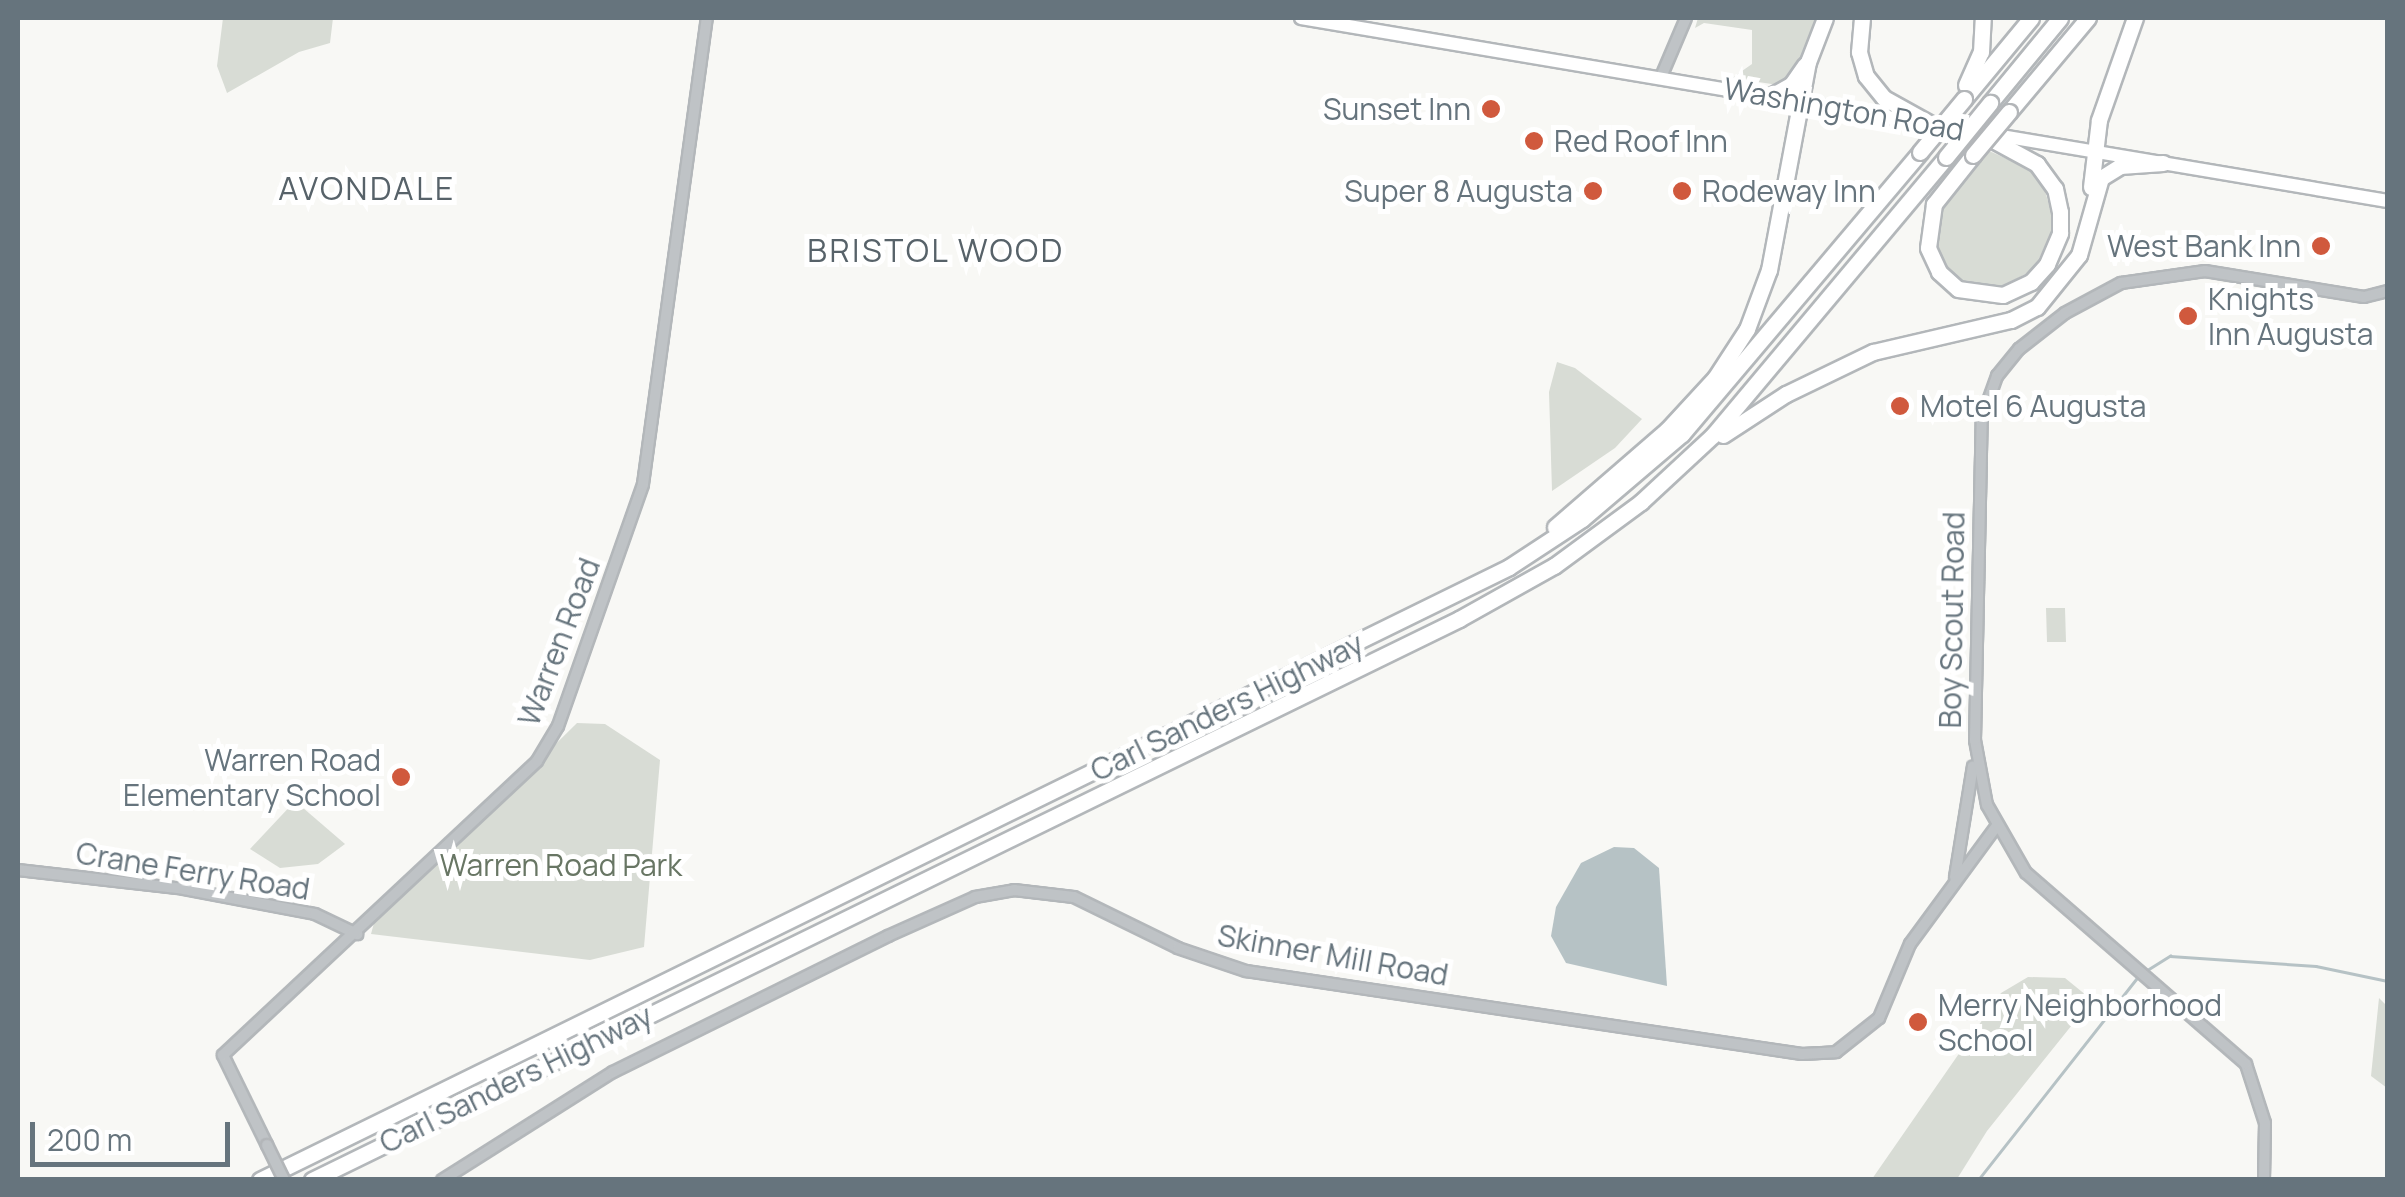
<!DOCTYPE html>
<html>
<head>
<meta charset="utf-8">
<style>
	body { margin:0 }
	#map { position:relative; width:2405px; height:1197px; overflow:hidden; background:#f8f8f5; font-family:Manrope,sans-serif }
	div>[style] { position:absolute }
	.green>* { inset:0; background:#d8dcd5 }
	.water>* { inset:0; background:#b6c2c5 }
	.stream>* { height:2.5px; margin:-1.25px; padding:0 1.25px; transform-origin:1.25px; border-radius:1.25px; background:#b6c2c5 }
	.roads { filter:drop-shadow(2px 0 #b3b7ba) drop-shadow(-2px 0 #b3b7ba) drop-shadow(0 2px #b3b7ba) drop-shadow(0 -2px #b3b7ba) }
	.minor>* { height:10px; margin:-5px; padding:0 5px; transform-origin:5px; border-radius:5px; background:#bfc3c6 }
	.major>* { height:12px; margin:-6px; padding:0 6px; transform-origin:6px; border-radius:6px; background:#fff }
	.highway>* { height:15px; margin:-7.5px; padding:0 7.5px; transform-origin:7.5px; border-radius:7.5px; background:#fff }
	.bridges { filter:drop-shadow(2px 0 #b3b6b9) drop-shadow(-2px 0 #b3b6b9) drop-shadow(0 2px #b3b6b9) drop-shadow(0 -2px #b3b6b9) }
	.minor-bridge>* { height:10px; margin:-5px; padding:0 5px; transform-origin:5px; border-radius:5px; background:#bfc3c6 }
	.highway-bridge>* { height:15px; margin:-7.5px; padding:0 7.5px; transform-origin:7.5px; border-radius:7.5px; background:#fff }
	.dots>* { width:28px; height:28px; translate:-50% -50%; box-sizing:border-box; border:5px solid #fff; border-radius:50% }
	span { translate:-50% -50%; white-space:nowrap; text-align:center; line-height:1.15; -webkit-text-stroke:10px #fff; paint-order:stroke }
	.poi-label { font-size:30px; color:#66747d }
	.right { translate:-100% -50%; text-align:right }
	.left { translate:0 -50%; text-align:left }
	.street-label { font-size:30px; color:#66747d }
	.park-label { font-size:30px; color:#687664 }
	.neighbourhood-label { font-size:32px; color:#576269; letter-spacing:2.5px }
	.frame { position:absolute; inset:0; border:20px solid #66747d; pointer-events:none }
	.scale { position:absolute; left:30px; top:1122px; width:200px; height:45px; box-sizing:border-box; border:5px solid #66747d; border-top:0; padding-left:12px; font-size:30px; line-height:35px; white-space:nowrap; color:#66747d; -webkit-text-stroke:8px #fff; paint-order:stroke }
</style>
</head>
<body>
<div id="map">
	<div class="green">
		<div style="clip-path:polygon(223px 18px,333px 18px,330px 43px,299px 52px,227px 93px,217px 66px)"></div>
		<div style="clip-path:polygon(1698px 18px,1816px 18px,1795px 76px,1778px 85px,1732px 78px,1752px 64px,1752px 30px,1704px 23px,1695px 28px)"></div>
		<div style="clip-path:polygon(1987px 150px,2030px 169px,2043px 184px,2055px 225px,2034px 269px,1997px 290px,1960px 282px,1935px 254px,1937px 211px)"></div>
		<div style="clip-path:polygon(1557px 362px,1575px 368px,1642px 419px,1615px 448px,1552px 491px,1549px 392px)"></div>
		<div style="clip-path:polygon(2046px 608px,2065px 608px,2066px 642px,2047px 642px)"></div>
		<div style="clip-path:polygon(577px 723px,605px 724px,660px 760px,644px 947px,590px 960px,371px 934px,374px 923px)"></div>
		<div style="clip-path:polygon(295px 801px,345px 844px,318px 864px,280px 868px,250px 849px)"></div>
		<div style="clip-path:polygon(2028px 977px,2065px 978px,2092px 1000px,1987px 1131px,1957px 1179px,1872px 1179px,2001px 993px)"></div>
		<div style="clip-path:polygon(2379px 998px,2387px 1006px,2387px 1088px,2371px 1076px)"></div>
	</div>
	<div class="water">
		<div style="clip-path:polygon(1614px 847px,1634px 848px,1659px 868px,1667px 986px,1566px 963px,1551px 936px,1556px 907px,1581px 863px)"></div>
	</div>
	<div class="stream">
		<div style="left:2144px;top:972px;width:31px;rotate:-32deg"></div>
		<div style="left:2170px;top:956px;width:146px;rotate:3.9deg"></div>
		<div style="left:2316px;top:966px;width:74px;rotate:11.8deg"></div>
		<div style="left:1978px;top:1180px;width:258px;rotate:-51.8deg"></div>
	</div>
	<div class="roads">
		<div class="minor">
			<div style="left:1661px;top:77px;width:64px;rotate:-67deg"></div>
			<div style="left:18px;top:870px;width:167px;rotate:6.5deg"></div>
			<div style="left:184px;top:889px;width:133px;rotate:10.8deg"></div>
			<div style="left:315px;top:914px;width:47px;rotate:25.5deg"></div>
			<div style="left:1955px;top:877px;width:112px;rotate:-80.8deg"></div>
			<div style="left:267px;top:1145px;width:100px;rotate:-116.1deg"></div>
			<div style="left:223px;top:1055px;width:430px;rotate:-43.1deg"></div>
			<div style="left:537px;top:761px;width:41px;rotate:-59deg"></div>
			<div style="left:558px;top:726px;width:256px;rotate:-70.6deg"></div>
			<div style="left:643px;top:484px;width:470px;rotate:-82.2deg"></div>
			<div style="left:442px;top:1180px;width:202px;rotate:-32.3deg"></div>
			<div style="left:613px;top:1072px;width:307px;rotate:-26.3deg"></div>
			<div style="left:888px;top:936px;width:95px;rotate:-24.1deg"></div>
			<div style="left:975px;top:897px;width:40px;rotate:-10deg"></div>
			<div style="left:1014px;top:890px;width:60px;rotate:6.7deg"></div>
			<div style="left:1074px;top:897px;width:116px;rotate:26.1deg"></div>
			<div style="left:1178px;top:948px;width:72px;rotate:18.7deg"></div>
			<div style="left:1246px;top:971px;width:562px;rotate:8.49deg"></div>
			<div style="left:1802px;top:1054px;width:34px;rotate:-3deg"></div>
			<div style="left:1836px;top:1052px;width:55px;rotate:-38.3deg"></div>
			<div style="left:1879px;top:1018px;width:80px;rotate:-67.3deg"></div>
			<div style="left:1910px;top:944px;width:145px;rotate:-53.7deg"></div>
			<div style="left:2264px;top:1180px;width:57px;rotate:-89deg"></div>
			<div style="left:2265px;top:1123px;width:62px;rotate:-107.9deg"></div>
			<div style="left:2246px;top:1064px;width:291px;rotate:-139deg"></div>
			<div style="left:2026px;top:873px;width:78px;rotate:-119.8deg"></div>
			<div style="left:1987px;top:805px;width:66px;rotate:-100.5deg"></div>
			<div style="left:1975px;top:740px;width:322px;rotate:-88.8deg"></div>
			<div style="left:1982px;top:418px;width:45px;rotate:-70.3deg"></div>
			<div style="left:1997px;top:376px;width:35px;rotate:-51deg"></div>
			<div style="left:2019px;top:349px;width:58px;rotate:-38deg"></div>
			<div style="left:2065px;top:313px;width:64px;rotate:-28.2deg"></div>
			<div style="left:2121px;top:283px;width:85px;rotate:-8.1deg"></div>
			<div style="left:2205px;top:271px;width:161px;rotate:9.3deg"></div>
			<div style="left:2364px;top:297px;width:25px;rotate:-14deg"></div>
		</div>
		<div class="major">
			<div style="left:1301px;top:18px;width:1102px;rotate:9.56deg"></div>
		</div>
		<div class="highway">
			<div style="left:1862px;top:18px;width:34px;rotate:95deg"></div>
			<div style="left:1859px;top:52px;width:25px;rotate:74deg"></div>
			<div style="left:1866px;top:76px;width:28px;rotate:51deg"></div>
			<div style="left:1884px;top:98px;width:51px;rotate:29.1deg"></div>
			<div style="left:1966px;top:85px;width:36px;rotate:-66deg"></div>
			<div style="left:1981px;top:52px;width:34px;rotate:-87deg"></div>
			<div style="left:1769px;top:97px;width:25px;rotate:-29deg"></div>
			<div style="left:1791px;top:85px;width:24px;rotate:-55deg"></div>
			<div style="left:1964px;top:99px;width:105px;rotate:-50.4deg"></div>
			<div style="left:1990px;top:103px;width:110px;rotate:-50.5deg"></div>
			<div style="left:2009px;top:112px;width:123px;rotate:-50deg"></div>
			<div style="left:1973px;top:155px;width:63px;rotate:128.5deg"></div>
			<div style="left:1934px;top:204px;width:44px;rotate:97.8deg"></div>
			<div style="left:1928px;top:248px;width:26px;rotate:65deg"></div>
			<div style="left:1939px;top:272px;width:25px;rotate:42deg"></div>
			<div style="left:1958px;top:289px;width:45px;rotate:7.6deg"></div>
			<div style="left:2003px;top:295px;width:31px;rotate:-25deg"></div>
			<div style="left:2031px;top:282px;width:24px;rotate:-48deg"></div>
			<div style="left:2047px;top:264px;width:34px;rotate:-67deg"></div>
			<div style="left:2060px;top:233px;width:21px;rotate:-90deg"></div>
			<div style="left:2060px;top:212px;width:24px;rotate:-102deg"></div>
			<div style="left:2055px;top:189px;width:31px;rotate:-126deg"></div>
			<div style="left:2037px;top:164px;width:67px;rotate:-151.5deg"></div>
			<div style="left:2091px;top:187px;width:67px;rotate:-83.2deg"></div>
			<div style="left:2099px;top:120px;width:108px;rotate:-70.6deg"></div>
			<div style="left:1723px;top:435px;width:75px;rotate:-33.1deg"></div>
			<div style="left:1786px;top:394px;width:97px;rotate:-25.8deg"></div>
			<div style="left:1873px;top:352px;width:142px;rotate:-13.1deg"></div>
			<div style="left:2011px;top:320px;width:29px;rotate:-27deg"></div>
			<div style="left:2037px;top:307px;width:67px;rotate:-51.1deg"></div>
			<div style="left:2079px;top:255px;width:80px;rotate:-74.1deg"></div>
			<div style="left:2101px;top:178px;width:22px;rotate:-32deg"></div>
			<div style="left:2120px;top:166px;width:43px;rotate:-4deg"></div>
			<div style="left:1555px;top:527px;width:148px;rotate:-40.9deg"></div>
			<div style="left:1667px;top:430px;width:71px;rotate:-47.3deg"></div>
			<div style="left:1715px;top:378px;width:59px;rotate:-56.9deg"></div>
			<div style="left:1747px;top:329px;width:63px;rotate:-69.6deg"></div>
			<div style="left:1769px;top:270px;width:212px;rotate:-79.4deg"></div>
			<div style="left:1808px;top:62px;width:47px;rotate:-68.9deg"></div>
			<div style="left:260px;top:1180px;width:1391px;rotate:-26.14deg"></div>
			<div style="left:1509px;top:567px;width:87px;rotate:-33.3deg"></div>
			<div style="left:1582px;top:519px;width:131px;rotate:-40.4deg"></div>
			<div style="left:1682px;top:434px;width:369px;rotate:-49.8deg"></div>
			<div style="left:312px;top:1180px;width:1277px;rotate:-26.06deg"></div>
			<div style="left:1459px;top:619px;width:109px;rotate:-29.2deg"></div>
			<div style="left:1554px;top:566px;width:108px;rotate:-36.3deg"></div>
			<div style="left:1641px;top:502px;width:98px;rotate:-42.9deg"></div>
			<div style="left:1713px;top:435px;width:363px;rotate:-50deg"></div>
		</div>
	</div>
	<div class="bridges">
		<div class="minor-bridge">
			<div style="left:267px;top:1145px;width:39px;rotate:64deg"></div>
		</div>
		<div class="highway-bridge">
			<div style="left:1920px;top:152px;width:69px;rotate:-50.3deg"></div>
			<div style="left:1973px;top:155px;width:56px;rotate:-50.1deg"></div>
			<div style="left:1946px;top:157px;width:70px;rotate:-50.8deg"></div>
		</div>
	</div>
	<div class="dots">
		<div style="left:1491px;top:109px;background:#d0593d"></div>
		<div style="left:1534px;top:141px;background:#d0593d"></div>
		<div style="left:1593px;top:191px;background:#d0593d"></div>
		<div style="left:1682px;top:191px;background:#d0593d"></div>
		<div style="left:2321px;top:246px;background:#d0593d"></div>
		<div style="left:2188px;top:316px;background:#d0593d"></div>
		<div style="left:1900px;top:406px;background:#d0593d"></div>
		<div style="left:401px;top:777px;background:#d0593d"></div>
		<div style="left:1918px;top:1022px;background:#d0593d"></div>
	</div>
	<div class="poi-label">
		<span class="right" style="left:1471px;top:109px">Sunset Inn</span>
		<span class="left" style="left:1554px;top:141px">Red Roof Inn</span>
		<span class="right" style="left:1573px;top:191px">Super 8 Augusta</span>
		<span class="left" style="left:1702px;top:191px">Rodeway Inn</span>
		<span class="right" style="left:2301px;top:246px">West Bank Inn</span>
		<span class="left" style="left:2208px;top:316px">Knights<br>Inn Augusta</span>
		<span class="left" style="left:1920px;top:406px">Motel 6 Augusta</span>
		<span class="right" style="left:381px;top:777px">Warren Road<br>Elementary School</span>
		<span class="left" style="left:1938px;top:1022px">Merry Neighborhood<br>School</span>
	</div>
	<div class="street-label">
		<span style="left:1844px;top:109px;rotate:10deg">Washington Road</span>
		<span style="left:1952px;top:620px;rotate:-89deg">Boy Scout Road</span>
		<span style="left:559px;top:642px;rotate:-69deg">Warren Road</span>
		<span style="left:1227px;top:707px;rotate:-26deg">Carl Sanders Highway</span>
		<span style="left:193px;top:871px;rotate:9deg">Crane Ferry Road</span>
		<span style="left:1333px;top:955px;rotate:10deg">Skinner Mill Road</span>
		<span style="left:516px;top:1079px;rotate:-26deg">Carl Sanders Highway</span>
	</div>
	<div class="park-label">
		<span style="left:561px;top:865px">Warren Road Park</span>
	</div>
	<div class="neighbourhood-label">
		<span style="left:367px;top:188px">AVONDALE</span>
		<span style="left:936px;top:250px">BRISTOL WOOD</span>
	</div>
	<div class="frame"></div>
	<div class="scale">200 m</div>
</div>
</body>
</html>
